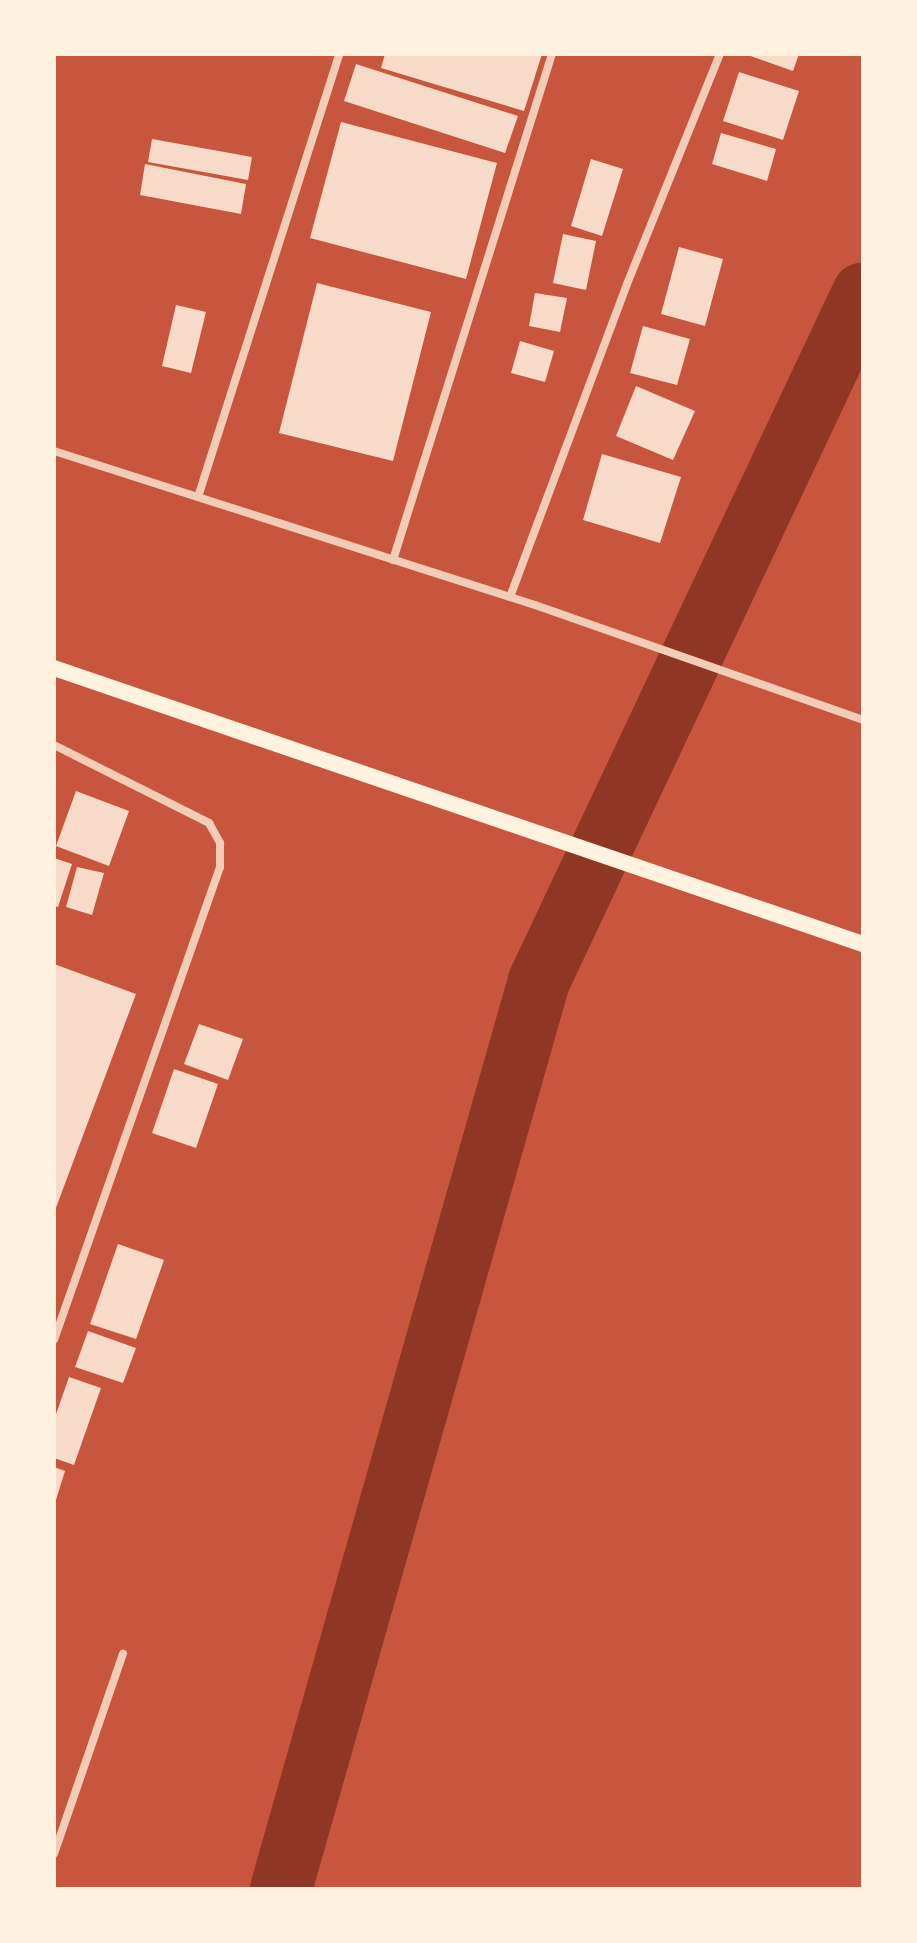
<!DOCTYPE html>
<html>
<head>
<meta charset="utf-8">
<style>
	body { margin:0 }
	#map { position:relative; width:917px; height:1943px; overflow:hidden; background:#c8553d; font-family:"PT Sans",sans-serif }
	div>[style] { position:absolute }
	.canal>* { height:62px; margin:-31px; padding:0 31px; transform-origin:31px; border-radius:31px; background:#8f3625 }
	.building>* { inset:0; background:#f7dbc8 }
	.minor>* { height:8px; margin:-4px; padding:0 4px; transform-origin:4px; border-radius:4px; background:#f1ccb7 }
	.secondary>* { height:16px; margin:-8px; padding:0 8px; transform-origin:8px; border-radius:8px; background:#fff3e0 }
	span { translate:-50% -50%; white-space:nowrap; text-align:center; line-height:1.15; -webkit-text-stroke:6px #fff3e0; paint-order:stroke }
	.frame { position:absolute; inset:0; border:56px solid #fff3e0; pointer-events:none }
</style>
</head>
<body>
<div id="map">
	<div class="canal">
		<div style="left:281px;top:1889px;width:944px;rotate:-74.14deg"></div>
		<div style="left:539px;top:981px;width:760px;rotate:-64.78deg"></div>
	</div>
	<div class="building">
		<div style="clip-path:polygon(385px 54px,542px 54px,524px 111px,381px 68px)"></div>
		<div style="clip-path:polygon(745px 54px,799px 54px,793px 71px)"></div>
		<div style="clip-path:polygon(356px 64px,518px 116px,505px 153px,344px 101px)"></div>
		<div style="clip-path:polygon(739px 72px,799px 91px,783px 140px,723px 121px)"></div>
		<div style="clip-path:polygon(341px 122px,497px 163px,466px 279px,310px 238px)"></div>
		<div style="clip-path:polygon(721px 133px,776px 149px,767px 181px,712px 164px)"></div>
		<div style="clip-path:polygon(152px 139px,252px 157px,248px 180px,148px 162px)"></div>
		<div style="clip-path:polygon(591px 159px,623px 169px,602px 236px,571px 226px)"></div>
		<div style="clip-path:polygon(145px 164px,246px 184px,241px 214px,140px 195px)"></div>
		<div style="clip-path:polygon(563px 234px,596px 241px,586px 290px,553px 283px)"></div>
		<div style="clip-path:polygon(679px 247px,723px 259px,705px 326px,661px 314px)"></div>
		<div style="clip-path:polygon(317px 283px,431px 312px,393px 461px,279px 433px)"></div>
		<div style="clip-path:polygon(535px 293px,567px 298px,560px 332px,529px 326px)"></div>
		<div style="clip-path:polygon(176px 305px,206px 312px,191px 373px,162px 366px)"></div>
		<div style="clip-path:polygon(643px 326px,690px 339px,677px 385px,630px 373px)"></div>
		<div style="clip-path:polygon(520px 341px,554px 351px,545px 382px,511px 373px)"></div>
		<div style="clip-path:polygon(636px 386px,695px 411px,673px 460px,616px 436px)"></div>
		<div style="clip-path:polygon(602px 454px,681px 477px,660px 543px,583px 520px)"></div>
		<div style="clip-path:polygon(76px 791px,129px 811px,109px 866px,56px 846px)"></div>
		<div style="clip-path:polygon(54px 858px,72px 864px,58px 907px,54px 906px)"></div>
		<div style="clip-path:polygon(77px 867px,104px 873px,92px 915px,66px 907px)"></div>
		<div style="clip-path:polygon(54px 964px,136px 994px,54px 1213px)"></div>
		<div style="clip-path:polygon(199px 1024px,243px 1039px,228px 1080px,184px 1064px)"></div>
		<div style="clip-path:polygon(174px 1069px,218px 1084px,196px 1148px,152px 1133px)"></div>
		<div style="clip-path:polygon(118px 1244px,164px 1260px,136px 1339px,90px 1324px)"></div>
		<div style="clip-path:polygon(88px 1331px,136px 1348px,123px 1383px,75px 1367px)"></div>
		<div style="clip-path:polygon(69px 1377px,101px 1388px,74px 1465px,54px 1458px,54px 1420px)"></div>
		<div style="clip-path:polygon(54px 1467px,65px 1471px,55px 1503px,54px 1503px)"></div>
	</div>
	<div class="minor">
		<div style="left:54px;top:451px;width:505px;rotate:17.75deg"></div>
		<div style="left:535px;top:605px;width:348px;rotate:19.3deg"></div>
		<div style="left:198px;top:497px;width:465px;rotate:-72.3deg"></div>
		<div style="left:393px;top:560px;width:530px;rotate:-72.56deg"></div>
		<div style="left:510px;top:597px;width:334px;rotate:-69.5deg"></div>
		<div style="left:627px;top:284px;width:248px;rotate:-68deg"></div>
		<div style="left:54px;top:745px;width:174px;rotate:26.7deg"></div>
		<div style="left:209px;top:823px;width:23px;rotate:61deg"></div>
		<div style="left:220px;top:843px;width:24px;rotate:90deg"></div>
		<div style="left:220px;top:867px;width:501px;rotate:109.34deg"></div>
		<div style="left:54px;top:1854px;width:212px;rotate:-71deg"></div>
	</div>
	<div class="secondary">
		<div style="left:54px;top:668px;width:855px;rotate:18.84deg"></div>
	</div>
	<div class="frame"></div>
</div>
</body>
</html>
